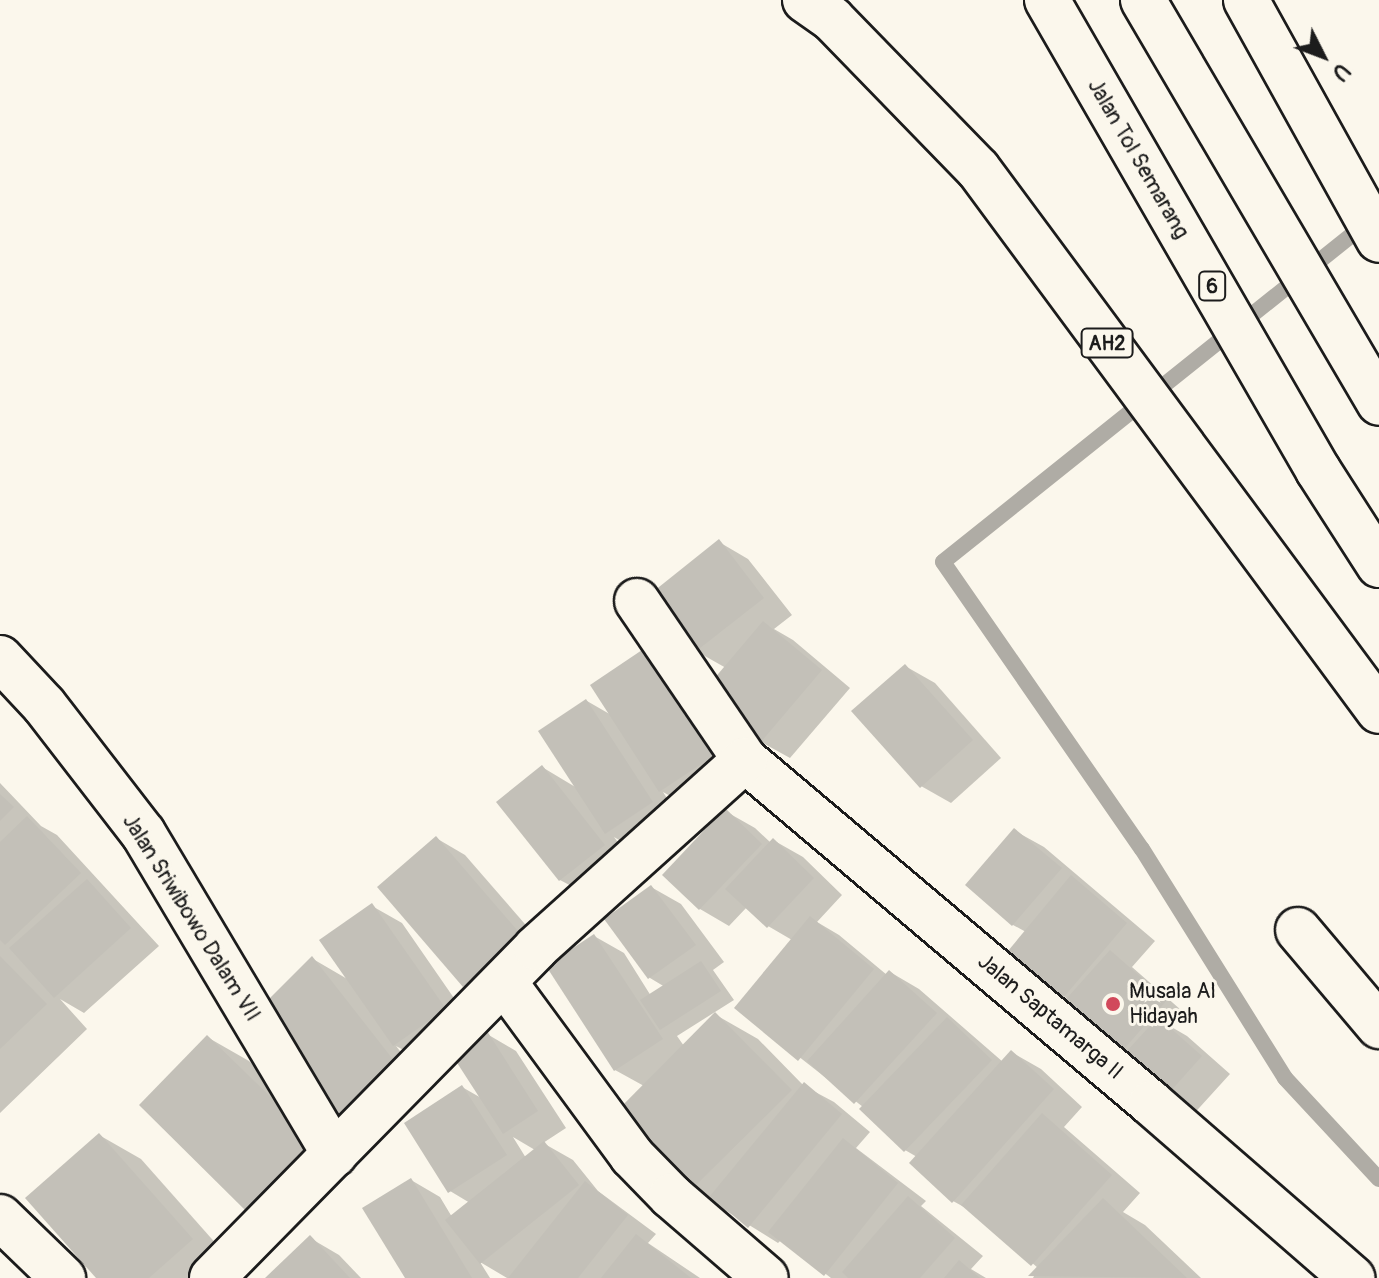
<!DOCTYPE html>
<html>
<head>
<meta charset="utf-8">
<style>
	body { margin:0 }
	#map { position:relative; width:1379px; height:1278px; overflow:hidden; background:#fbf7ec; font-family:Pangolin,sans-serif }
	div>[style] { position:absolute }
	.shadow>* { inset:0; background:#0003 }
	.stream>* { height:16px; margin:-8px; padding:0 8px; transform-origin:8px; border-radius:8px; background:#afaca5 }
	.building>* { inset:0; background:#c3c0b8 }
	.roads { filter:drop-shadow(2px 0 #1c1c1c) drop-shadow(-2px 0 #1c1c1c) drop-shadow(0 2px #1c1c1c) drop-shadow(0 -2px #1c1c1c) }
	.street>* { height:44px; margin:-22px; padding:0 22px; transform-origin:22px; border-radius:22px; background:#fbf7ec }
	.highway>* { height:44px; margin:-22px; padding:0 22px; transform-origin:22px; border-radius:22px; background:#fbf7ec }
	.dots>* { width:22px; height:22px; translate:-50% -50%; box-sizing:border-box; border:4px solid #fbf7ec; border-radius:50% }
	span { translate:-50% -50%; white-space:nowrap; text-align:center; line-height:1.15; -webkit-text-stroke:6px #fbf7ec; paint-order:stroke }
	.shield-label span { padding:2px 6px; background:#fbf7ec; border:2px solid; border-radius:6px; -webkit-text-stroke-width:0 }
	.shield-label { font-size:20px; color:#1c1c1c; font-weight:700 }
	.street-label { font-size:22px; color:#1c1c1c }
	.poi-label { font-size:22px; color:#1c1c1c }
	.left { translate:0 -50%; text-align:left }
	.north { position:absolute; left:1283px; top:16px; width:80px; height:80px; -webkit-text-stroke:6px #fbf7ec; paint-order:stroke; rotate:132deg; font-size:22px; font-weight:700; line-height:32px; text-align:center; color:#1c1c1c }
	.north::after { content:''; display:block; margin:auto; width:28px; height:36px; background:#1c1c1c; clip-path:polygon(50% 0,100% 100%,50% 72%,0 100%) }
</style>
</head>
<body>
<div id="map">
	<div class="shadow">
		<div style="clip-path:polygon(719px 542px,748px 559px,792px 615px,774px 629px,793px 640px,850px 688px,790px 758px,761px 742px,705px 693px,726px 668px,696px 651px)"></div>
		<div style="clip-path:polygon(905px 666px,935px 683px,1001px 758px,951px 803px,921px 786px)"></div>
		<div style="clip-path:polygon(593px 685px,746px 770px,690px 807px,663px 792px,681px 820px,636px 850px,614px 837px,633px 862px,590px 896px,560px 880px,542px 767px,577px 788px,587px 701px,613px 716px)"></div>
		<div style="clip-path:polygon(0 783px,41px 826px,57px 835px,159px 946px,84px 1013px,60px 999px,87px 1029px,0 1113px)"></div>
		<div style="clip-path:polygon(725px 811px,755px 828px,771px 843px,773px 840px,803px 857px,842px 895px,817px 922px,839px 935px,887px 975px,890px 972px,919px 989px,1003px 1062px,1011px 1052px,1041px 1069px,1082px 1107px,1064px 1127px,1140px 1193px,1123px 1212px,1145px 1225px,1201px 1278px,1033px 1278px,1038px 1268px,973px 1212px,953px 1201px,917px 1157px,905px 1150px,863px 1107px,737px 1008px,792px 940px,768px 926px,747px 907px,729px 926px,700px 909px,665px 875px)"></div>
		<div style="clip-path:polygon(1015px 831px,1044px 847px,1155px 941px,1132px 967px,1181px 1010px,1168px 1025px,1187px 1036px,1230px 1074px,1190px 1118px,1064px 996px,1026px 932px,1013px 925px)"></div>
		<div style="clip-path:polygon(436px 838px,465px 855px,551px 954px,494px 1003px,464px 986px,380px 887px)"></div>
		<div style="clip-path:polygon(651px 887px,681px 904px,724px 962px,713px 970px,734px 1000px,677px 1036px,684px 1046px,716px 1015px,758px 1039px,804px 1086px,834px 1102px,870px 1132px,856px 1148px,926px 1201px,921px 1206px,983px 1256px,971px 1269px,986px 1278px,831px 1278px,781px 1240px,778px 1243px,691px 1189px,644px 1086px,615px 1070px,594px 936px,624px 953px,651px 996px,665px 987px,650px 978px)"></div>
		<div style="clip-path:polygon(372px 906px,402px 923px,474px 1027px,424px 1061px,396px 1046px,423px 1080px,331px 1122px,313px 959px,349px 980px)"></div>
		<div style="clip-path:polygon(evenodd,487px 1034px,516px 1051px,566px 1128px,543px 1143px,573px 1160px,598px 1191px,656px 1234px,648px 1243px,700px 1278px,507px 1278px,480px 1262px,490px 1278px,407px 1278px,411px 1180px,440px 1197px,452px 1217px,470px 1203px,450px 1191px,462px 1087px,483px 1099px,487px 1034px,513px 1137px,535px 1150px,526px 1158px,513px 1137px)"></div>
		<div style="clip-path:polygon(207px 1037px,249px 1061px,357px 1166px,290px 1234px,249px 1210px)"></div>
		<div style="clip-path:polygon(99px 1135px,141px 1159px,234px 1264px,218px 1278px,98px 1278px)"></div>
		<div style="clip-path:polygon(310px 1238px,339px 1255px,361px 1278px,268px 1278px)"></div>
	</div>
	<div class="stream">
		<div style="left:1368px;top:222px;width:544px;rotate:141.34deg"></div>
		<div style="left:943px;top:562px;width:349px;rotate:55.3deg"></div>
		<div style="left:1142px;top:849px;width:270px;rotate:58deg"></div>
		<div style="left:1285px;top:1078px;width:138px;rotate:47.1deg"></div>
	</div>
	<div class="building">
		<div style="clip-path:polygon(719px 539px,764px 598px,695px 652px,649px 595px)"></div>
		<div style="clip-path:polygon(763px 621px,822px 670px,760px 743px,702px 693px)"></div>
		<div style="clip-path:polygon(648px 646px,718px 753px,659px 792px,590px 685px)"></div>
		<div style="clip-path:polygon(905px 664px,973px 740px,920px 788px,851px 711px)"></div>
		<div style="clip-path:polygon(586px 699px,653px 802px,605px 834px,538px 731px)"></div>
		<div style="clip-path:polygon(542px 765px,605px 845px,559px 881px,496px 802px)"></div>
		<div style="clip-path:polygon(0 794px,14px 807px,0 821px)"></div>
		<div style="clip-path:polygon(725px 808px,762px 844px,699px 910px,662px 875px)"></div>
		<div style="clip-path:polygon(27px 816px,81px 873px,5px 945px,0 940px,0 842px)"></div>
		<div style="clip-path:polygon(1014px 828px,1062px 868px,1012px 926px,965px 885px)"></div>
		<div style="clip-path:polygon(436px 836px,523px 937px,463px 987px,377px 887px)"></div>
		<div style="clip-path:polygon(773px 838px,814px 878px,767px 928px,725px 889px)"></div>
		<div style="clip-path:polygon(1071px 875px,1127px 923px,1063px 998px,1008px 951px)"></div>
		<div style="clip-path:polygon(87px 879px,131px 928px,54px 998px,9px 948px)"></div>
		<div style="clip-path:polygon(651px 885px,696px 945px,648px 979px,604px 919px)"></div>
		<div style="clip-path:polygon(372px 903px,446px 1009px,393px 1046px,319px 940px)"></div>
		<div style="clip-path:polygon(810px 916px,874px 969px,798px 1061px,734px 1008px)"></div>
		<div style="clip-path:polygon(594px 934px,663px 1039px,614px 1071px,546px 966px)"></div>
		<div style="clip-path:polygon(1110px 950px,1167px 1000px,1117px 1057px,1059px 1007px)"></div>
		<div style="clip-path:polygon(0 956px,47px 1004px,0 1049px)"></div>
		<div style="clip-path:polygon(312px 956px,395px 1062px,329px 1124px,260px 1008px)"></div>
		<div style="clip-path:polygon(701px 961px,721px 991px,660px 1030px,640px 1000px)"></div>
		<div style="clip-path:polygon(889px 970px,937px 1013px,854px 1104px,807px 1061px)"></div>
		<div style="clip-path:polygon(715px 1012px,792px 1090px,690px 1191px,614px 1114px)"></div>
		<div style="clip-path:polygon(947px 1017px,992px 1060px,904px 1152px,859px 1109px)"></div>
		<div style="clip-path:polygon(1158px 1017px,1202px 1056px,1160px 1103px,1116px 1063px)"></div>
		<div style="clip-path:polygon(487px 1031px,538px 1111px,503px 1134px,452px 1055px)"></div>
		<div style="clip-path:polygon(207px 1035px,316px 1141px,247px 1212px,139px 1105px)"></div>
		<div style="clip-path:polygon(1011px 1050px,1054px 1089px,952px 1203px,909px 1163px)"></div>
		<div style="clip-path:polygon(804px 1082px,842px 1114px,748px 1228px,710px 1196px)"></div>
		<div style="clip-path:polygon(462px 1085px,507px 1155px,448px 1193px,404px 1123px)"></div>
		<div style="clip-path:polygon(1042px 1113px,1112px 1175px,1031px 1266px,961px 1205px)"></div>
		<div style="clip-path:polygon(99px 1133px,193px 1239px,149px 1278px,96px 1278px,25px 1198px)"></div>
		<div style="clip-path:polygon(843px 1138px,898px 1183px,824px 1276px,768px 1232px)"></div>
		<div style="clip-path:polygon(544px 1141px,579px 1185px,480px 1264px,445px 1220px)"></div>
		<div style="clip-path:polygon(411px 1178px,472px 1278px,405px 1278px,362px 1208px)"></div>
		<div style="clip-path:polygon(585px 1181px,628px 1215px,578px 1278px,508px 1278px)"></div>
		<div style="clip-path:polygon(908px 1196px,955px 1238px,920px 1278px,848px 1278px,842px 1272px)"></div>
		<div style="clip-path:polygon(1103px 1198px,1187px 1278px,1028px 1276px)"></div>
		<div style="clip-path:polygon(636px 1234px,691px 1278px,601px 1278px)"></div>
		<div style="clip-path:polygon(310px 1235px,350px 1278px,265px 1278px)"></div>
		<div style="clip-path:polygon(959px 1260px,980px 1278px,944px 1278px)"></div>
	</div>
	<div class="roads">
		<div class="street">
			<div style="left:637px;top:601px;width:192px;rotate:55.8deg"></div>
			<div style="left:745px;top:760px;width:531px;rotate:40.19deg"></div>
			<div style="left:1151px;top:1103px;width:267px;rotate:41deg"></div>
			<div style="left:0;top:658px;width:64px;rotate:46.9deg"></div>
			<div style="left:44px;top:705px;width:162px;rotate:52.3deg"></div>
			<div style="left:143px;top:833px;width:374px;rotate:59.2deg"></div>
			<div style="left:1298px;top:930px;width:126px;rotate:49.8deg"></div>
			<div style="left:505px;top:983px;width:215px;rotate:53.7deg"></div>
			<div style="left:632px;top:1156px;width:56px;rotate:45.7deg"></div>
			<div style="left:671px;top:1196px;width:125px;rotate:40.8deg"></div>
			<div style="left:0;top:1217px;width:88px;rotate:44.1deg"></div>
			<div style="left:212px;top:1278px;width:462px;rotate:-45.5deg"></div>
			<div style="left:536px;top:948px;width:281px;rotate:-42deg"></div>
		</div>
		<div class="highway">
			<div style="left:805px;top:0;width:33px;rotate:35deg"></div>
			<div style="left:832px;top:19px;width:209px;rotate:45.8deg"></div>
			<div style="left:978px;top:169px;width:674px;rotate:53.5deg"></div>
			<div style="left:1047px;top:0;width:543px;rotate:60.03deg"></div>
			<div style="left:1318px;top:470px;width:113px;rotate:57.3deg"></div>
			<div style="left:1143px;top:0;width:467px;rotate:59.6deg"></div>
			<div style="left:1246px;top:0;width:274px;rotate:61deg"></div>
		</div>
	</div>
	<div class="dots">
		<div style="left:1113px;top:1004px;background:#d1495b"></div>
	</div>
	<div class="shield-label">
		<span style="left:1212px;top:286px">6</span>
		<span style="left:1107px;top:343px">AH2</span>
	</div>
	<div class="street-label">
		<span style="left:1138px;top:159px;rotate:60deg">Jalan Tol Semarang</span>
		<span style="left:191px;top:918px;rotate:58deg">Jalan Sriwibowo Dalam VII</span>
		<span style="left:1050px;top:1017px;rotate:40deg">Jalan Saptamarga II</span>
	</div>
	<div class="poi-label">
		<span class="left" style="left:1129px;top:1004px">Musala Al<br>Hidayah</span>
	</div>
	<div class="north">U</div>
</div>
</body>
</html>
